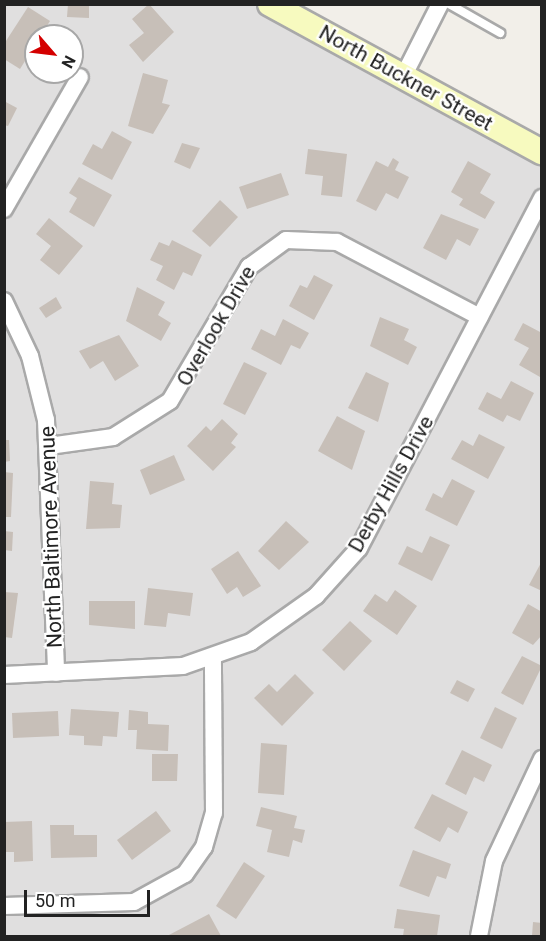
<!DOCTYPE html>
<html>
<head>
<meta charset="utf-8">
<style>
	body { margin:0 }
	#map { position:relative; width:546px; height:941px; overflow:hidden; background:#f2efe9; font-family:Roboto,sans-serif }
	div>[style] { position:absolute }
	.residential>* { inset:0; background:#e0dfdf }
	.building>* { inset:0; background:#c7bfb8 }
	.roads { filter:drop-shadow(2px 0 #a9a9a9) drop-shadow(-2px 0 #a9a9a9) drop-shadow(0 2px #a9a9a9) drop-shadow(0 -2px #a9a9a9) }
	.lane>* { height:8px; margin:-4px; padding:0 4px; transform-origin:4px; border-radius:4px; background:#fff }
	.street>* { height:16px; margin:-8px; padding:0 8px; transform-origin:8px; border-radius:8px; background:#fff }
	.secondary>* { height:24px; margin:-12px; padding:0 12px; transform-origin:12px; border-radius:12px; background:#f7fabf }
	span { translate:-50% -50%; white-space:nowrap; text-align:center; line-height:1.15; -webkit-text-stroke:4.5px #fff; paint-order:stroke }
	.street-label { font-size:21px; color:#222 }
	.frame { position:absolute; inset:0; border:6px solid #222; pointer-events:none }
	.north { position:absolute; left:24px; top:24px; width:60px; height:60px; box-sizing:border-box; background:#fff; border:2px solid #a7a7a7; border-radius:50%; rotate:118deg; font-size:16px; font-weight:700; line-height:24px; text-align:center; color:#222 }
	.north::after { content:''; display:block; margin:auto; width:21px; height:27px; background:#d40000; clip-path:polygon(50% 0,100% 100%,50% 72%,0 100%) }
	.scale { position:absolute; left:24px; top:890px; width:126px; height:27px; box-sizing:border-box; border:3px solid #222; border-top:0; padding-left:8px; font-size:18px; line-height:21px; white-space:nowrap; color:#222; -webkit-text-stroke:4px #fff; paint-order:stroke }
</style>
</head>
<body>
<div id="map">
	<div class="residential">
		<div style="clip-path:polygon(evenodd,5px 5px,271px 5px,541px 152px,541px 936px,5px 936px,5px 5px,36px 36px,72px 36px,72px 72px,36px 72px,36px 36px)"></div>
	</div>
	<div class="building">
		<div style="clip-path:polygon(68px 4px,89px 4px,89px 18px,67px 17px)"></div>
		<div style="clip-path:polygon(149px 4px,174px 32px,143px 62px,129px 45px,144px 33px,132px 19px)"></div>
		<div style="clip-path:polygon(28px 7px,50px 21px,20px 69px,4px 59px,4px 44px)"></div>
		<div style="clip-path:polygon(143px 73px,168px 80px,162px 103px,170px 105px,153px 134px,128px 126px)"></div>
		<div style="clip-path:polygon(4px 101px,17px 108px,8px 126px,4px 125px)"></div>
		<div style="clip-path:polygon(112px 131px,132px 142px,112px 180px,82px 164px,93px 144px,102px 149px)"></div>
		<div style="clip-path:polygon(182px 143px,200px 148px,190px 169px,174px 162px)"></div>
		<div style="clip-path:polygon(308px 149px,347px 154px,342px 197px,321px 195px,323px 176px,305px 174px)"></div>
		<div style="clip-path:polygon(393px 158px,399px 162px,395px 170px,409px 177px,398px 199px,386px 193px,376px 211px,356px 201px,376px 161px,388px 167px)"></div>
		<div style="clip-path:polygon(468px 161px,491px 174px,480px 193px,495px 202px,485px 219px,459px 205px,463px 199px,451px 192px)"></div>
		<div style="clip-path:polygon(281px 173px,289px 195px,247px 209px,239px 187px)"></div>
		<div style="clip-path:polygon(79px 177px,112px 195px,94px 227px,69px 212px,77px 198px,69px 193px)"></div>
		<div style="clip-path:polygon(220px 200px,238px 217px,210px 247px,192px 231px)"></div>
		<div style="clip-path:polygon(441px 214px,479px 229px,470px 246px,457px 239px,446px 260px,423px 248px)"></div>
		<div style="clip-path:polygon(49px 218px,83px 246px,59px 275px,40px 260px,51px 246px,36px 234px)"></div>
		<div style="clip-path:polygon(172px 240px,202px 255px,192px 276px,183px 272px,174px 290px,156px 280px,163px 266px,150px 260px,159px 242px,169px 246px)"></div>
		<div style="clip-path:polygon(314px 275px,333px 285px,314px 320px,289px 306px,300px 285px,307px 288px)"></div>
		<div style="clip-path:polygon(137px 287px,165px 302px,158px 315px,171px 323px,161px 341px,126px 321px)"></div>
		<div style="clip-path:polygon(56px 297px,62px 308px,46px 318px,39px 308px)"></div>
		<div style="clip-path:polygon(380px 317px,409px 329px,404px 340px,417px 347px,408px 365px,370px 346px)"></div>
		<div style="clip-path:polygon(283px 319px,309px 333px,300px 349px,291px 345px,281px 365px,251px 349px,261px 329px,275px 336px)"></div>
		<div style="clip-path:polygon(523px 323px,542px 333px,540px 377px,519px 365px,529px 348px,514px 340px)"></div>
		<div style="clip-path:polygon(119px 335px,139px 366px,115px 381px,103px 361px,90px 369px,79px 351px)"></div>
		<div style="clip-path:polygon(244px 362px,267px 373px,245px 415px,223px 404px)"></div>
		<div style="clip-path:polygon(366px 372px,389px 383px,378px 422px,348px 408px)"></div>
		<div style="clip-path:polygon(511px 381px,534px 393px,520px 421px,507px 415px,503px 422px,478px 409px,487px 392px,501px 399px)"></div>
		<div style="clip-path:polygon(337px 416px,365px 431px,352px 470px,318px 451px)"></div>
		<div style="clip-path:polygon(222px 419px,238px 434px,231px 443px,236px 447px,213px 471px,187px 446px,206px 426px,211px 431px)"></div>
		<div style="clip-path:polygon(479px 434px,505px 447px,488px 479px,451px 459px,462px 440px,473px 446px)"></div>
		<div style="clip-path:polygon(4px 440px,9px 440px,10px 461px,4px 462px)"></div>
		<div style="clip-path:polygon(174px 455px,185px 480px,150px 495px,140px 470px)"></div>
		<div style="clip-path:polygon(4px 472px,13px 473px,11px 517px,4px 517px)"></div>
		<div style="clip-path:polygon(452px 479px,475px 491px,457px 526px,425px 510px,433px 493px,442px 498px)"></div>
		<div style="clip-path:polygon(90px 481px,114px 483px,112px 504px,122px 505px,120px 528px,86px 529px)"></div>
		<div style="clip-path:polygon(286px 521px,309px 542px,279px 570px,258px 551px)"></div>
		<div style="clip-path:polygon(4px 531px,13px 532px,12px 551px,4px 550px)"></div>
		<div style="clip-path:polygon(430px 536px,450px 545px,432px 581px,398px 564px,407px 546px,422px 553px)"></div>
		<div style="clip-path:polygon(238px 551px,261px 586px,243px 597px,237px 587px,227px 594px,211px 569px)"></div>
		<div style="clip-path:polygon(542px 561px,542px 591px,529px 585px)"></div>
		<div style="clip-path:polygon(148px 588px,193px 593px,190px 616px,168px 613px,166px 627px,144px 625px)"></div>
		<div style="clip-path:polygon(395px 590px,417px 606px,397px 635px,363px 611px,375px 594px,387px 602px)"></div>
		<div style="clip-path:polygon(4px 592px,18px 593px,12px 638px,4px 637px)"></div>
		<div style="clip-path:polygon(89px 601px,135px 601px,135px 629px,89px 625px)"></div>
		<div style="clip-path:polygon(528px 604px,542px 612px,542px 635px,533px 645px,512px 633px)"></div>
		<div style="clip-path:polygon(350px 621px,372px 641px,344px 671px,322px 650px)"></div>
		<div style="clip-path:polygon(522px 656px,542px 666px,523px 705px,501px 693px)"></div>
		<div style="clip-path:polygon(295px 674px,314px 693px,282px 726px,254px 698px,269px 684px,277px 692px)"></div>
		<div style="clip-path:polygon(457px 680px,475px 689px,468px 702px,450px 693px)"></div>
		<div style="clip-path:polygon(495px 707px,517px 718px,502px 749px,480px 738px)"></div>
		<div style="clip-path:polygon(71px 709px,119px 712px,117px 737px,103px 736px,102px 746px,84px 745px,84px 736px,69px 735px)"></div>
		<div style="clip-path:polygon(129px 710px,148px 712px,148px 724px,169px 725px,168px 751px,136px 749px,137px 730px,128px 730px)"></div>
		<div style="clip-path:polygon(58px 711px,59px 736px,13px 738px,12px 713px)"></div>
		<div style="clip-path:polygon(261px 743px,287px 745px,284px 795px,258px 793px)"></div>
		<div style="clip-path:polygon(462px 750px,492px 765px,484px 782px,474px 777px,466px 795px,445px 784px)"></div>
		<div style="clip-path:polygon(152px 754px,178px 754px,177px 781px,152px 781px)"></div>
		<div style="clip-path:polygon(432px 794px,468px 812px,458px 833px,448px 827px,440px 842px,414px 828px)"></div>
		<div style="clip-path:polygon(261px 807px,297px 816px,294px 828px,305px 830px,302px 843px,293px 840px,289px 857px,267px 852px,272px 830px,256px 826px)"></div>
		<div style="clip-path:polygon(156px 811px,171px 831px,132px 860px,117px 840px)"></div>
		<div style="clip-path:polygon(32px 821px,33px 861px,14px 862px,14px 852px,4px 852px,4px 822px)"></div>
		<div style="clip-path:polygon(50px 825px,74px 825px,74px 835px,97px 835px,97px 857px,51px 858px)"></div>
		<div style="clip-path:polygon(413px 850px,451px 864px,446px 879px,437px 876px,429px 897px,399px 886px)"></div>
		<div style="clip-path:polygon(244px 862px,265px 876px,236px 919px,216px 906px)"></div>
		<div style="clip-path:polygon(397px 909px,440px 915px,437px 936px,403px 936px,404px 929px,394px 928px)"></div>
		<div style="clip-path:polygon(209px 914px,221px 936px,167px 936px)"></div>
		<div style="clip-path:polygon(533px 922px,542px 923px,542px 936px,532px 936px)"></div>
	</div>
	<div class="roads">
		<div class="lane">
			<div style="left:449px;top:4px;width:59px;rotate:29.6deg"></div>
		</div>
		<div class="street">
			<div style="left:403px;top:77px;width:82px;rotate:-63.1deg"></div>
			<div style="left:4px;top:209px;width:152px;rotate:-60.1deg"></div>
			<div style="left:4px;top:301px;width:61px;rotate:64.7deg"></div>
			<div style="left:30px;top:356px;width:66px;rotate:76deg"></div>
			<div style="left:46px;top:420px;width:253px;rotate:87.7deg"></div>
			<div style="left:49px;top:446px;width:65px;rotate:-8deg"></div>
			<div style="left:113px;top:437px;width:67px;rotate:-32.3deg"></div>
			<div style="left:170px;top:401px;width:156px;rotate:-59.5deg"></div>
			<div style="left:249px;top:267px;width:46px;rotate:-36.1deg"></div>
			<div style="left:286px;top:240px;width:51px;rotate:2.2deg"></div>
			<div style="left:337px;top:242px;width:161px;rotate:27.7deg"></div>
			<div style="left:4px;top:675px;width:179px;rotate:-2.9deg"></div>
			<div style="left:183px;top:666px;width:72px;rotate:-19.4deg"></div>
			<div style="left:251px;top:642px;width:80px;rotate:-35.3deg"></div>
			<div style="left:316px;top:596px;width:64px;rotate:-48.1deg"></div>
			<div style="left:359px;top:548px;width:395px;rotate:-62.4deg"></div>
			<div style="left:4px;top:906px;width:130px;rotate:-1.8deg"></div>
			<div style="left:134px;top:902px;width:58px;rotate:-28.8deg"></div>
			<div style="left:185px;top:874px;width:33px;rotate:-55deg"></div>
			<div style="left:204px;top:847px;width:35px;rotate:-74deg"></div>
			<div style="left:214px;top:813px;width:156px;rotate:-90.4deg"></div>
			<div style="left:479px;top:936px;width:76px;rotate:-78.7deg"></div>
			<div style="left:494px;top:861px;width:113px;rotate:-64.8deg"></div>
		</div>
		<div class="secondary">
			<div style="left:270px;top:4px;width:310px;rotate:28.6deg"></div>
		</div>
	</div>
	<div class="street-label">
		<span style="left:406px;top:78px;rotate:29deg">North Buckner Street</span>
		<span style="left:216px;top:326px;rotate:-60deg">Overlook Drive</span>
		<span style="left:391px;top:484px;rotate:-61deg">Derby Hills Drive</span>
		<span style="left:51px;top:537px;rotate:-92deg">North Baltimore Avenue</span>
	</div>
	<div class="frame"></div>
	<div class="north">N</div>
	<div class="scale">50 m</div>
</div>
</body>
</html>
